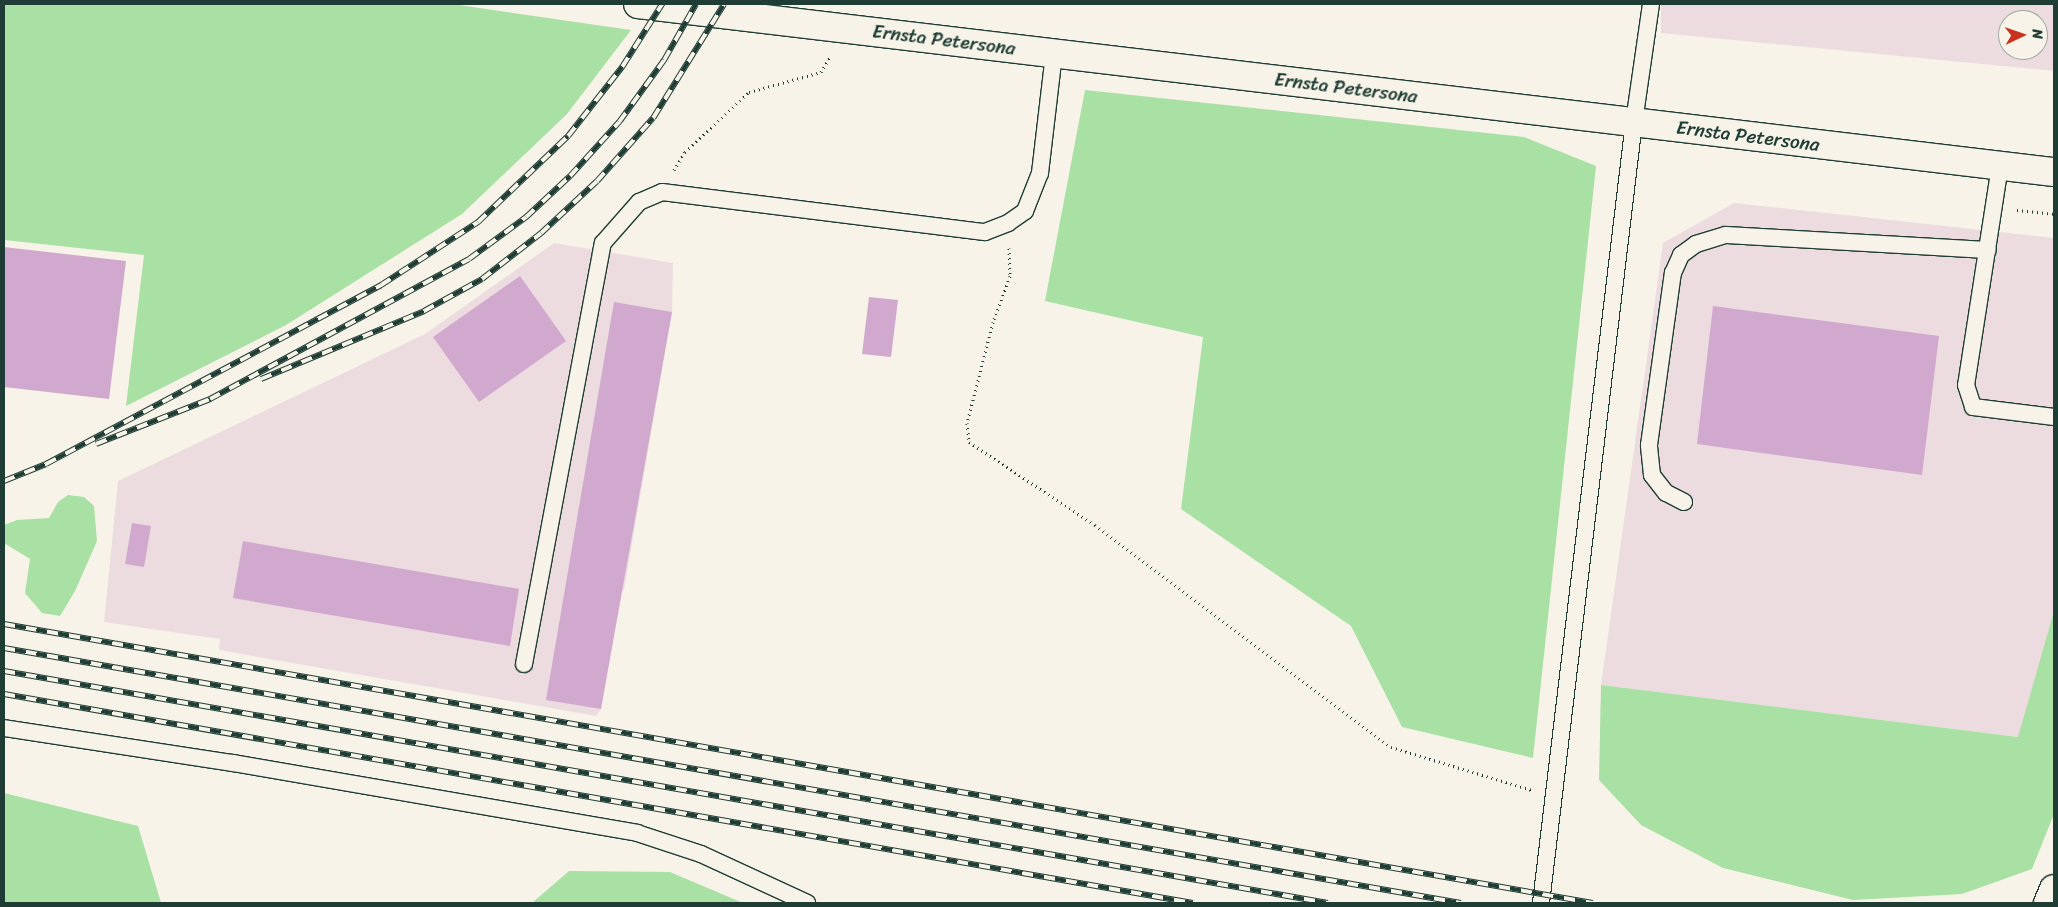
<!DOCTYPE html>
<html>
<head>
<meta charset="utf-8">
<style>
	body { margin:0 }
	#map { position:relative; width:2058px; height:907px; overflow:hidden; background:#f7f3e8; font-family:Sriracha,sans-serif }
	div>[style] { position:absolute }
	.built>* { inset:0; background:#ecdce0 }
	.green>* { inset:0; background:#a9e0a4 }
	.building>* { inset:0; background:#d1a8ce }
	.path>* { height:3px; margin-top:-1.5px; transform-origin:0; background:repeating-linear-gradient(90deg,#1f3d34 0 1px,transparent 0 5px) }
	.roads { filter:drop-shadow(1px 0 #1f3d34) drop-shadow(-1px 0 #1f3d34) drop-shadow(0 1px #1f3d34) drop-shadow(0 -1px #1f3d34) }
	.lane>* { height:16px; margin:-8px; padding:0 8px; transform-origin:8px; border-radius:8px; background:#f7f3e8 }
	.street>* { height:28px; margin:-14px; padding:0 14px; transform-origin:14px; border-radius:14px; background:#f7f3e8 }
	.secondary>* { height:28px; margin:-14px; padding:0 14px; transform-origin:14px; border-radius:14px; background:#f7f3e8 }
	.rail>* { height:5.5px; margin-top:-2.75px; transform-origin:0; background:repeating-linear-gradient(90deg,#f7f3e8 0 11px,#1f3d34 0 22px); box-sizing:border-box; border-block:1px solid #1f3d34 }
	span { translate:-50% -50%; white-space:nowrap; text-align:center; line-height:1.15; -webkit-text-stroke:4.5px #f7f3e8; paint-order:stroke }
	.street-label { font-size:19px; color:#1f3d34 }
	.frame { position:absolute; inset:0; border:5px solid #1f3d34; pointer-events:none }
	.north { position:absolute; left:1998px; top:10px; width:50px; height:50px; box-sizing:border-box; background:#f7f3e8; border:1px solid #a1aaa0; border-radius:50%; rotate:87deg; font-size:14px; font-weight:700; line-height:20px; text-align:center; color:#1f3d34 }
	.north::after { content:''; display:block; margin:auto; width:18px; height:22px; background:#c8321e; clip-path:polygon(50% 0,100% 100%,50% 72%,0 100%) }
</style>
</head>
<body>
<div id="map">
	<div class="built">
		<div style="clip-path:polygon(evenodd,1661px 4px,2054px 4px,2054px 71px,1661px 33px,1661px 4px,2008px 20px,2038px 20px,2038px 50px,2008px 50px,2008px 20px)"></div>
		<div style="clip-path:polygon(1734px 203px,2054px 238px,2054px 611px,2019px 737px,1601px 685px,1663px 243px)"></div>
		<div style="clip-path:polygon(554px 243px,673px 263px,672px 312px,624px 590px,621px 591px,601px 709px,596px 716px,219px 650px,220px 639px,104px 622px,118px 481px,425px 334px)"></div>
	</div>
	<div class="green">
		<div style="clip-path:polygon(4px 4px,452px 4px,631px 30px,567px 114px,462px 214px,286px 325px,126px 406px,144px 255px,4px 240px)"></div>
		<div style="clip-path:polygon(1085px 90px,1524px 137px,1596px 166px,1533px 758px,1402px 727px,1351px 626px,1181px 509px,1203px 337px,1045px 301px)"></div>
		<div style="clip-path:polygon(68px 495px,84px 497px,94px 506px,97px 541px,75px 591px,60px 616px,42px 613px,25px 593px,30px 559px,4px 543px,4px 525px,17px 520px,49px 518px,58px 502px)"></div>
		<div style="clip-path:polygon(2054px 611px,2054px 814px,2032px 869px,1962px 894px,1853px 900px,1723px 868px,1641px 825px,1599px 780px,1601px 685px,2018px 737px)"></div>
		<div style="clip-path:polygon(4px 793px,138px 826px,161px 903px,4px 903px)"></div>
		<div style="clip-path:polygon(569px 871px,670px 872px,743px 903px,532px 903px)"></div>
	</div>
	<div class="building">
		<div style="clip-path:polygon(4px 247px,126px 261px,109px 399px,4px 387px)"></div>
		<div style="clip-path:polygon(520px 276px,566px 341px,479px 402px,433px 337px)"></div>
		<div style="clip-path:polygon(869px 297px,898px 300px,891px 357px,862px 354px)"></div>
		<div style="clip-path:polygon(614px 302px,672px 312px,601px 709px,546px 700px)"></div>
		<div style="clip-path:polygon(1713px 306px,1939px 336px,1922px 475px,1697px 444px)"></div>
		<div style="clip-path:polygon(132px 523px,151px 526px,144px 567px,125px 564px)"></div>
		<div style="clip-path:polygon(243px 541px,519px 589px,510px 646px,233px 598px)"></div>
	</div>
	<div class="path">
		<div style="left:674px;top:170px;width:21px;rotate:-59deg"></div>
		<div style="left:685px;top:152px;width:88px;rotate:-43.2deg"></div>
		<div style="left:749px;top:92px;width:75px;rotate:-15.5deg"></div>
		<div style="left:821px;top:72px;width:17px;rotate:-59deg"></div>
		<div style="left:2017px;top:210px;width:37px;rotate:6deg"></div>
		<div style="left:1009px;top:248px;width:28px;rotate:88deg"></div>
		<div style="left:1010px;top:276px;width:49px;rotate:110.3deg"></div>
		<div style="left:993px;top:322px;width:104px;rotate:104.4deg"></div>
		<div style="left:967px;top:423px;width:19px;rotate:84deg"></div>
		<div style="left:969px;top:442px;width:151px;rotate:33.4deg"></div>
		<div style="left:1095px;top:525px;width:370px;rotate:36.9deg"></div>
		<div style="left:1391px;top:747px;width:147px;rotate:17deg"></div>
	</div>
	<div class="roads">
		<div class="lane">
			<div style="left:2000px;top:166px;width:222px;rotate:98.8deg"></div>
			<div style="left:1966px;top:385px;width:23px;rotate:72deg"></div>
			<div style="left:1973px;top:407px;width:82px;rotate:7deg"></div>
			<div style="left:1684px;top:502px;width:20px;rotate:-153deg"></div>
			<div style="left:1666px;top:493px;width:23px;rotate:-128deg"></div>
			<div style="left:1652px;top:475px;width:30px;rotate:-96deg"></div>
			<div style="left:1649px;top:445px;width:174px;rotate:-82.1deg"></div>
			<div style="left:1673px;top:273px;width:20px;rotate:-66deg"></div>
			<div style="left:1681px;top:255px;width:19px;rotate:-36deg"></div>
			<div style="left:1696px;top:244px;width:31px;rotate:-17deg"></div>
			<div style="left:1726px;top:235px;width:262px;rotate:3.3deg"></div>
			<div style="left:524px;top:664px;width:428px;rotate:-79.4deg"></div>
			<div style="left:603px;top:243px;width:55px;rotate:-48.7deg"></div>
			<div style="left:639px;top:202px;width:25px;rotate:-23deg"></div>
			<div style="left:662px;top:192px;width:325px;rotate:7.1deg"></div>
			<div style="left:985px;top:232px;width:25px;rotate:-21deg"></div>
			<div style="left:1008px;top:223px;width:21px;rotate:-35deg"></div>
			<div style="left:1025px;top:211px;width:41px;rotate:-68.5deg"></div>
			<div style="left:1040px;top:173px;width:121px;rotate:-83.3deg"></div>
			<div style="left:4px;top:728px;width:232px;rotate:8.7deg"></div>
			<div style="left:233px;top:763px;width:410px;rotate:9.8deg"></div>
			<div style="left:637px;top:833px;width:67px;rotate:18.2deg"></div>
			<div style="left:701px;top:854px;width:117px;rotate:24.8deg"></div>
			<div style="left:1541px;top:903px;width:787px;rotate:-83.21deg"></div>
			<div style="left:1634px;top:122px;width:119px;rotate:-81.8deg"></div>
		</div>
		<div class="street">
			<div style="left:638px;top:4px;width:1426px;rotate:6.77deg"></div>
		</div>
		<div class="secondary">
			<div style="left:2048px;top:903px;width:15px;rotate:-67deg"></div>
		</div>
	</div>
	<div class="rail">
		<div style="left:261px;top:379px;width:177px;rotate:-22.6deg"></div>
		<div style="left:424px;top:311px;width:66px;rotate:-28.9deg"></div>
		<div style="left:482px;top:279px;width:75px;rotate:-37.9deg"></div>
		<div style="left:541px;top:233px;width:76px;rotate:-42.9deg"></div>
		<div style="left:597px;top:181px;width:84px;rotate:-48.4deg"></div>
		<div style="left:653px;top:118px;width:134px;rotate:-58.1deg"></div>
		<div style="left:96px;top:444px;width:123px;rotate:-21.5deg"></div>
		<div style="left:210px;top:399px;width:294px;rotate:-28.4deg"></div>
		<div style="left:469px;top:259px;width:71px;rotate:-36.4deg"></div>
		<div style="left:526px;top:217px;width:60px;rotate:-43deg"></div>
		<div style="left:570px;top:176px;width:73px;rotate:-47.8deg"></div>
		<div style="left:619px;top:122px;width:77px;rotate:-54deg"></div>
		<div style="left:664px;top:60px;width:64px;rotate:-60.3deg"></div>
		<div style="left:4px;top:481px;width:45px;rotate:-22deg"></div>
		<div style="left:46px;top:464px;width:380px;rotate:-28.1deg"></div>
		<div style="left:381px;top:285px;width:116px;rotate:-33deg"></div>
		<div style="left:478px;top:222px;width:124px;rotate:-43.7deg"></div>
		<div style="left:568px;top:136px;width:88px;rotate:-52deg"></div>
		<div style="left:622px;top:67px;width:75px;rotate:-57.6deg"></div>
		<div style="left:4px;top:624px;width:1613px;rotate:9.96deg"></div>
		<div style="left:4px;top:648px;width:1479px;rotate:9.93deg"></div>
		<div style="left:4px;top:671px;width:1344px;rotate:9.94deg"></div>
		<div style="left:4px;top:694px;width:1207px;rotate:9.97deg"></div>
	</div>
	<div class="street-label">
		<span style="left:944px;top:40px;rotate:7deg">Ernsta Petersona</span>
		<span style="left:1346px;top:88px;rotate:7deg">Ernsta Petersona</span>
		<span style="left:1748px;top:136px;rotate:7deg">Ernsta Petersona</span>
	</div>
	<div class="frame"></div>
	<div class="north">N</div>
</div>
</body>
</html>
